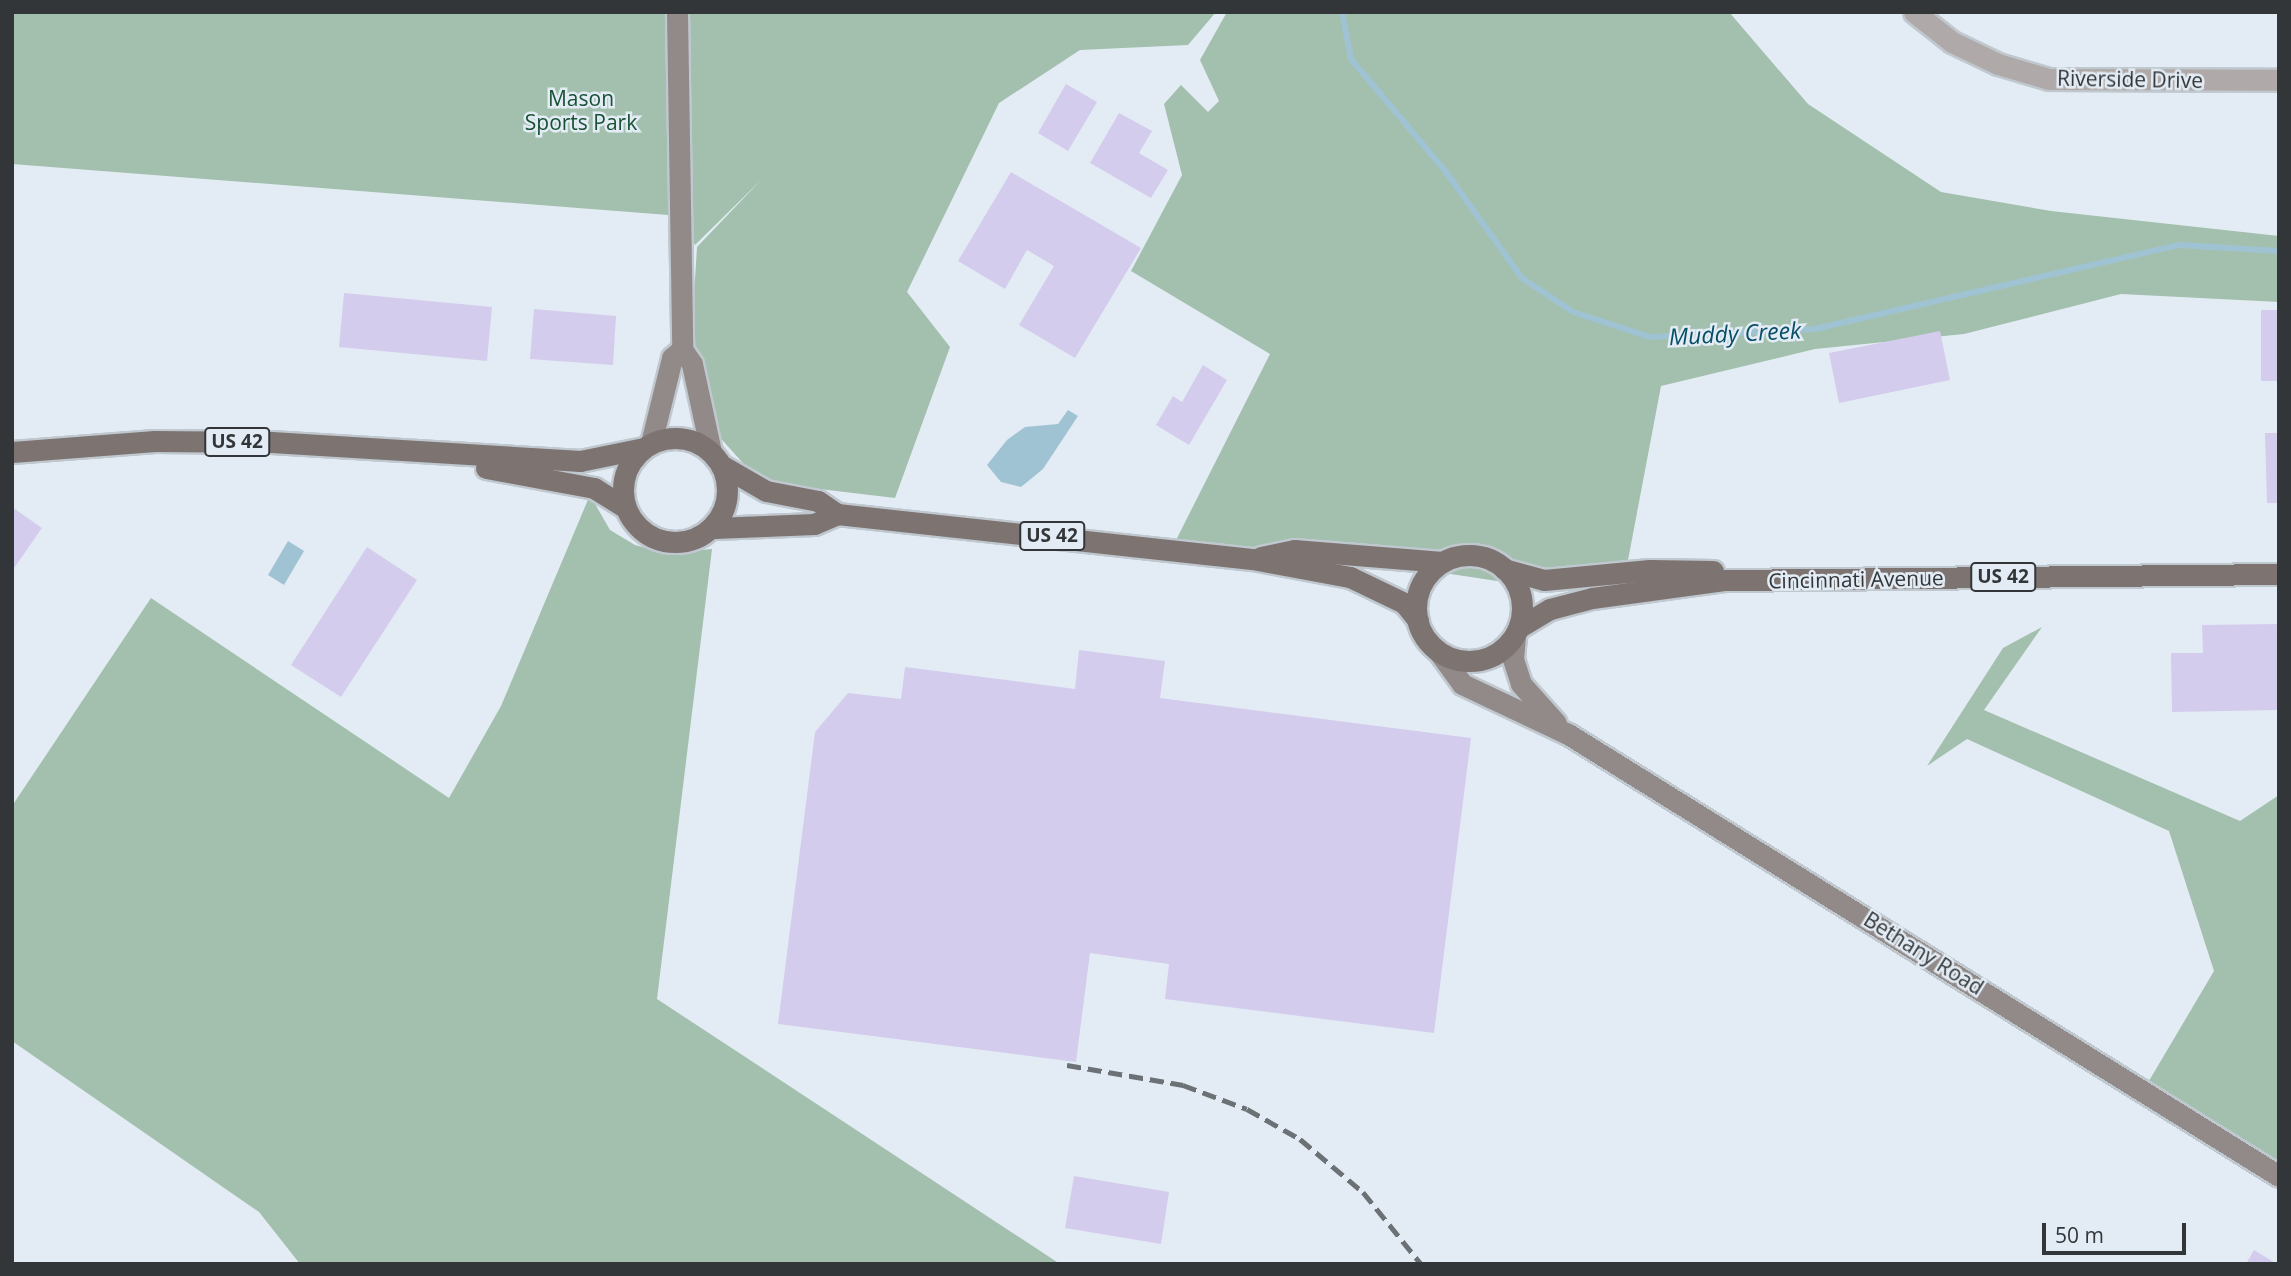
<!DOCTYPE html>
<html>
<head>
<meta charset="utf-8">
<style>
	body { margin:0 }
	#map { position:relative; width:2291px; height:1276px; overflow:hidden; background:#e3ecf4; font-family:"Open Sans",sans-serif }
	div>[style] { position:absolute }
	.green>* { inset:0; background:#a2c0ad }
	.water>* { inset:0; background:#a0c3d4 }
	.stream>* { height:6px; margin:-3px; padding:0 3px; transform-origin:3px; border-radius:3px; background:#a0c3d4 }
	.building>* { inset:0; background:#d4cced }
	.roads { filter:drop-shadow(2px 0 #c0c8cf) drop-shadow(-2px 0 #c0c8cf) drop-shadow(0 2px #c0c8cf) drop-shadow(0 -2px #c0c8cf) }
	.street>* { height:21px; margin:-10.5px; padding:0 10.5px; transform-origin:10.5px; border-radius:10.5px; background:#afaaa9 }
	.secondary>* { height:21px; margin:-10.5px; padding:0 10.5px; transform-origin:10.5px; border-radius:10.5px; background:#928a89 }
	.primary>* { height:21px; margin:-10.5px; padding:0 10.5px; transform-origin:10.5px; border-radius:10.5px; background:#7d7472 }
	.primary>.ring { margin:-10.5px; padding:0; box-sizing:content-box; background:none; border:21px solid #7d7472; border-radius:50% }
	.rail>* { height:5px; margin-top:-2.5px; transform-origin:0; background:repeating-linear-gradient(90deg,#6c7176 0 14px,transparent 0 21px) }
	span { translate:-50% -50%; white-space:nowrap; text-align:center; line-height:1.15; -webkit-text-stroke:5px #e3ecf4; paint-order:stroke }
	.shield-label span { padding:2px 5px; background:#e3ecf4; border:2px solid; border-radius:5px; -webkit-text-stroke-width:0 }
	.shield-label { font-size:19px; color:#333639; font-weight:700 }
	.street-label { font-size:21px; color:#333639 }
	.park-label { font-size:21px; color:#195135 }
	.water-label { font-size:23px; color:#074e67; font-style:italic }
	.frame { position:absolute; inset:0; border:14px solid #333639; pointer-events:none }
	.scale { position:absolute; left:2042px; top:1223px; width:144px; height:32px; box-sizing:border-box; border:4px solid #333639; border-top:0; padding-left:9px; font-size:21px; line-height:24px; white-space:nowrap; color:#333639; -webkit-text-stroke:5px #e3ecf4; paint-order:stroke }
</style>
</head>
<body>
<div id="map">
	<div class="green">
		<div style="clip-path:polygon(12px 12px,1216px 12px,1188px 45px,1080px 50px,999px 103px,907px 292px,950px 347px,895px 498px,786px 485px,752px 473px,714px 431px,691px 344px,697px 247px,761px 180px,695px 245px,681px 216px,12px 164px)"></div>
		<div style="clip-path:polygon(1227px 12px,1729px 12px,1808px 104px,1941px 192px,2051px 211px,2279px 236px,2279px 302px,2121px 294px,1964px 334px,1815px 349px,1661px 386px,1625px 576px,1506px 573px,1504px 582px,1404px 567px,1170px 552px,1270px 354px,1131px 271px,1182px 175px,1164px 104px,1181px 85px,1208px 112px,1219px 101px,1200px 60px)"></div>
		<div style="clip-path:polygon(590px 495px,610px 530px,635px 545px,664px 553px,712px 549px,657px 999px,1060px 1264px,300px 1264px,259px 1212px,12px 1041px,12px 806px,151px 598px,449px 798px,501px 706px)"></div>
		<div style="clip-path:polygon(2042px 627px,1984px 710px,2240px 821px,2279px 795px,2279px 1177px,2143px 1091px,2214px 971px,2169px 831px,1967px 739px,1927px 766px,2003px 648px)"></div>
	</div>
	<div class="water">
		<div style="clip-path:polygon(1068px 410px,1078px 416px,1043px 469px,1021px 487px,1001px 482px,987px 465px,1007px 440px,1025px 427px,1058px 424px)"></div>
		<div style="clip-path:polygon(288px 541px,304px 551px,284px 585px,268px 575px)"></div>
	</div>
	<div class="stream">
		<div style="left:1342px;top:12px;width:48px;rotate:79.2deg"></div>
		<div style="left:1351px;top:59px;width:148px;rotate:49.9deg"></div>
		<div style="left:1446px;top:172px;width:130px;rotate:54.4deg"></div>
		<div style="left:1522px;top:278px;width:61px;rotate:33.7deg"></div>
		<div style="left:1573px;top:312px;width:81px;rotate:18deg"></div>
		<div style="left:1650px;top:337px;width:165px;rotate:-2.8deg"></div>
		<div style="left:1815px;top:329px;width:374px;rotate:-13deg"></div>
		<div style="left:2179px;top:245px;width:100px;rotate:3.4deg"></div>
	</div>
	<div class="building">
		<div style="clip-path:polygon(1066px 84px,1097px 102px,1068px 151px,1038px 133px)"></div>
		<div style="clip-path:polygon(1119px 113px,1152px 131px,1139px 153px,1168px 170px,1151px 198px,1090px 163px)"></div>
		<div style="clip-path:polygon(1011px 172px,1141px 248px,1075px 358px,1019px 325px,1054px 266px,1027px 250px,1005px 289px,958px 261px)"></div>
		<div style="clip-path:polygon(344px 293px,492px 307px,487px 361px,339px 347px)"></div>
		<div style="clip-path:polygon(534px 309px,616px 316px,613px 365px,530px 359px)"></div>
		<div style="clip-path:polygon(2261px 310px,2279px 310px,2279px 381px,2261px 381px)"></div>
		<div style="clip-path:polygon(1940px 331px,1950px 380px,1839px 403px,1829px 353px)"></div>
		<div style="clip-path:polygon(1203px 365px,1227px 380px,1189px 445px,1156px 425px,1173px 396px,1182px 402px)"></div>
		<div style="clip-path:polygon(2265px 433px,2279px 433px,2279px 503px,2267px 503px)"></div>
		<div style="clip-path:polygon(12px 507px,42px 528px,12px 571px)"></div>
		<div style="clip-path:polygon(367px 547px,417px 580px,341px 697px,291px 665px)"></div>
		<div style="clip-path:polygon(2279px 624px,2279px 710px,2172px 712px,2171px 653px,2203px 653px,2202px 625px)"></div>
		<div style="clip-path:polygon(1079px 650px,1165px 661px,1160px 698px,1471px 738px,1434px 1033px,1165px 999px,1169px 964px,1090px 953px,1076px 1062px,778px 1024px,815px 732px,848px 693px,901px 699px,905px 667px,1075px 689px)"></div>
		<div style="clip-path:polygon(1074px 1176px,1169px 1192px,1161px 1244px,1065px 1228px)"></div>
		<div style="clip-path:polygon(2254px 1250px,2277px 1264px,2246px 1264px)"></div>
	</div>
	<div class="roads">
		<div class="street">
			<div style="left:1914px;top:12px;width:48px;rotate:38.3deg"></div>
			<div style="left:1952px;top:42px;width:51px;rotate:25.6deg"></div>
			<div style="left:1998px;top:64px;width:53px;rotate:16.4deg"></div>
			<div style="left:2049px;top:79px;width:230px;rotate:0.2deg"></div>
		</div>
		<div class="secondary">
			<div style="left:677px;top:12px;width:337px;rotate:89.1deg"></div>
			<div style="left:682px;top:349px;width:18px;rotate:56deg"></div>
			<div style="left:692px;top:364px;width:90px;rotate:77.8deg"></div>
			<div style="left:651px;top:443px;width:88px;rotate:-76.1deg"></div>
			<div style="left:672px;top:358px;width:13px;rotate:-42deg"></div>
			<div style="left:1515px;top:636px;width:23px;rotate:95deg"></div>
			<div style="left:1513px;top:659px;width:26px;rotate:72deg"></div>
			<div style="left:1521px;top:684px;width:52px;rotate:48.1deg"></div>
			<div style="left:1439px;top:652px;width:39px;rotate:54deg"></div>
			<div style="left:1462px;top:684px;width:117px;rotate:25.3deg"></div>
			<div style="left:1568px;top:734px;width:837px;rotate:31.87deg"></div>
		</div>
		<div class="primary">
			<div class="ring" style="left:623px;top:438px;width:83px;height:83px"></div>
			<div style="left:12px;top:452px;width:143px;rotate:-4.4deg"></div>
			<div style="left:155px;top:441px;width:116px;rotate:0.5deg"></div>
			<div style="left:271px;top:442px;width:310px;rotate:3.5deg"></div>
			<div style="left:580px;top:461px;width:65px;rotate:-11.5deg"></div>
			<div style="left:721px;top:465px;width:52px;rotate:30deg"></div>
			<div style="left:766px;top:491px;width:53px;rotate:10.9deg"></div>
			<div style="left:818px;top:501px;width:23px;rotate:34deg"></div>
			<div style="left:837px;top:514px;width:417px;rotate:6.2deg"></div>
			<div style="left:1252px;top:559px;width:100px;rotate:10.4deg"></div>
			<div style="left:1350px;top:577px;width:60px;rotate:25.7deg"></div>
			<div style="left:1404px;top:603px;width:22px;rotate:51deg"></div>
			<div style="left:486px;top:468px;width:110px;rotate:10.5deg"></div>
			<div style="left:594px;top:488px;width:36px;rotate:32deg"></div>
			<div style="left:715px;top:528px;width:99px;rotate:-2.3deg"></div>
			<div style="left:814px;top:524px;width:25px;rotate:-23deg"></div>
			<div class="ring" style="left:1416px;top:555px;width:85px;height:85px"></div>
			<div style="left:1261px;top:557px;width:34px;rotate:-12deg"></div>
			<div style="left:1294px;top:550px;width:149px;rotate:4.6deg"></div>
			<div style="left:1504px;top:569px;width:41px;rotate:15.4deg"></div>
			<div style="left:1544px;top:580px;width:106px;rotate:-5.4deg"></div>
			<div style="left:1650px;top:570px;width:63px;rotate:0.9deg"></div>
			<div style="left:1518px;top:628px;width:37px;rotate:-31deg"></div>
			<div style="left:1550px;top:609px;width:43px;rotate:-14.7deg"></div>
			<div style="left:1592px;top:598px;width:135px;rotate:-7.7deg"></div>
			<div style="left:1726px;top:580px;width:553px;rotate:-0.62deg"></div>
		</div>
	</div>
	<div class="rail">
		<div style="left:1067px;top:1065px;width:118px;rotate:9.8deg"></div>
		<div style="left:1183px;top:1085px;width:68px;rotate:20.6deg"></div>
		<div style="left:1247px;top:1109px;width:61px;rotate:29.5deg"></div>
		<div style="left:1300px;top:1139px;width:82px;rotate:40.1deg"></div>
		<div style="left:1363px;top:1192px;width:92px;rotate:51.1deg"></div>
	</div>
	<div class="shield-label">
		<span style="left:237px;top:442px">US 42</span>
		<span style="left:1052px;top:536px">US 42</span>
		<span style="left:2003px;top:577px">US 42</span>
	</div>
	<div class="street-label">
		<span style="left:2130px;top:79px;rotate:1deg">Riverside Drive</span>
		<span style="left:1856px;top:579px;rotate:-1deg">Cincinnati Avenue</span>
		<span style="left:1924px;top:953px;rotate:32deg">Bethany Road</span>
	</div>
	<div class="park-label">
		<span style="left:581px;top:110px">Mason<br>Sports Park</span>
	</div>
	<div class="water-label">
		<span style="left:1735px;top:333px;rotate:-3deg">Muddy Creek</span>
	</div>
	<div class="frame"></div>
	<div class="scale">50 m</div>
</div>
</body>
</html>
